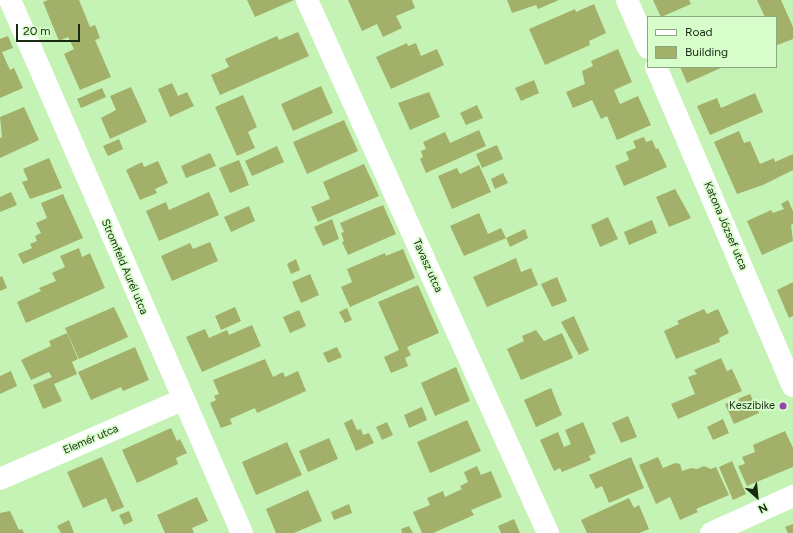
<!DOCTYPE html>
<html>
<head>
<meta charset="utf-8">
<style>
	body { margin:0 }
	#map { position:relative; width:793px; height:533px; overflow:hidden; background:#c4f3b5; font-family:Figtree,sans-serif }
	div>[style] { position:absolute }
	.building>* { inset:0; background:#a2b069 }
	.minor>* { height:22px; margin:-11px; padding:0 11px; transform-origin:11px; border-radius:11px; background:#fff }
	.dots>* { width:11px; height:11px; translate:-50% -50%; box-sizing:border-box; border:2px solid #d7fdcb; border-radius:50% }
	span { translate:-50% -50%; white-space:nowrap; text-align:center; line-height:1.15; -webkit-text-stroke:3.5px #d7fdcb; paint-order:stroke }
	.street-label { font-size:11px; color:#182a12 }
	.poi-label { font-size:11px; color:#182a12 }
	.right { translate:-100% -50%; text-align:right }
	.legend { position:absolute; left:647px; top:16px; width:130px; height:52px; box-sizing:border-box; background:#d7fdcb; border:1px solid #8ba981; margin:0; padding:5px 7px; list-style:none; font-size:12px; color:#182a12 }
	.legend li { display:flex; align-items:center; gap:8px; height:20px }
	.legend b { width:20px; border:1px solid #8ba981 }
	.north { position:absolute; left:737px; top:477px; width:40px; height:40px; -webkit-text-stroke:3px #d7fdcb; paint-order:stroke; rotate:153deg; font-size:11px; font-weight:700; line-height:16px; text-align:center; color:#182a12 }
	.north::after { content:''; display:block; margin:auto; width:14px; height:18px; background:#182a12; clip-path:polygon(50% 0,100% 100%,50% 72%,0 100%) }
	.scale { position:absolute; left:16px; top:24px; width:64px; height:18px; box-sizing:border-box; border:2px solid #182a12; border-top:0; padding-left:5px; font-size:12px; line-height:14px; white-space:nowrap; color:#182a12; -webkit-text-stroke:3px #d7fdcb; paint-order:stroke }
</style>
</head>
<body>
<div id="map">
	<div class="building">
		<div style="clip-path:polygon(48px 0,79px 0,90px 27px,95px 25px,100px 38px,95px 40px,111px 77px,80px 90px,64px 54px,74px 49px,68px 37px,59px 41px,43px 2px)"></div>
		<div style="clip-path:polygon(247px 0,294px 0,255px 17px)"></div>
		<div style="clip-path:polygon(348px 0,412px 0,415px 8px,396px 16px,402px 28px,383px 37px,377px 24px,362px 31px)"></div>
		<div style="clip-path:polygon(507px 0,559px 0,538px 9px,536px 5px,512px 13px)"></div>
		<div style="clip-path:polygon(653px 0,689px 0,691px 4px,661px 17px)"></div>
		<div style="clip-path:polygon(757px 0,781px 0,793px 27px,793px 39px,777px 45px,776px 17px,765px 17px)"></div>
		<div style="clip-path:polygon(594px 4px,606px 33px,589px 41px,590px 45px,545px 65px,529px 29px,575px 9px,576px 12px)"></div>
		<div style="clip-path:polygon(298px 32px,309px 56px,220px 95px,211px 75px,229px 67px,225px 59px,277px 36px,279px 40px)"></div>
		<div style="clip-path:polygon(8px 36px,13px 48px,2px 52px,10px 70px,14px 68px,23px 88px,0 98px,0 39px)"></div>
		<div style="clip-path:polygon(407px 43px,408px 46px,416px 43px,421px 56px,437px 49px,444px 65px,391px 89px,376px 57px)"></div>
		<div style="clip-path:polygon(618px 49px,632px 82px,614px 90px,620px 104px,638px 96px,651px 125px,617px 140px,607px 116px,601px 119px,592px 100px,573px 108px,566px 92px,585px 84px,582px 71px,593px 66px,591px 61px)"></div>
		<div style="clip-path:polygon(680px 67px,723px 67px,687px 83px)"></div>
		<div style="clip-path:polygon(534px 80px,539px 93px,521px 101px,515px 88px)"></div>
		<div style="clip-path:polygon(172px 83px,178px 96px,187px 92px,194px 106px,170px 117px,158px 89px)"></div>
		<div style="clip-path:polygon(321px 86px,333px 113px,293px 131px,281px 104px)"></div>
		<div style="clip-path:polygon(131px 87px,147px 122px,110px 139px,101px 118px,116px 110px,110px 96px)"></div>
		<div style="clip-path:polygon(102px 88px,106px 97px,81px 108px,77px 99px)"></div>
		<div style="clip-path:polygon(429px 92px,440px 117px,410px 130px,398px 103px)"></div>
		<div style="clip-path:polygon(755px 93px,763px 112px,710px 135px,697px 106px,717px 98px,721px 108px)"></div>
		<div style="clip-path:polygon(243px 95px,257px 127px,248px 132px,255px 148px,237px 156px,215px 107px)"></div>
		<div style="clip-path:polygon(477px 105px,483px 118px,466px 125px,460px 113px)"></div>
		<div style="clip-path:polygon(24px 107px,39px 140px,0 158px,0 138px,2px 137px,0 117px)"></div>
		<div style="clip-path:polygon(344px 120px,358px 151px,307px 174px,293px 142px)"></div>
		<div style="clip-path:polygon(479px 130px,486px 146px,426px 173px,420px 159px,423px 157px,421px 151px,426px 149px,423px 142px,445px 132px,450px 143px)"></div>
		<div style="clip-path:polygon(739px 131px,744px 143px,750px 141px,760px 164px,774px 158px,775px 162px,793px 154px,793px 170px,763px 185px,737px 194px,714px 142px)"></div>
		<div style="clip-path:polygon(644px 137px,646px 142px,652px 140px,656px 149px,658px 148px,667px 167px,624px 186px,615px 166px,629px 160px,626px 152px,636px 148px,633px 141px)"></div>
		<div style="clip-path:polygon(119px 139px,123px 149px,108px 156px,103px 146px)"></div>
		<div style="clip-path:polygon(497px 145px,503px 159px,482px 168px,476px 154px)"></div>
		<div style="clip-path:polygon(277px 146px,284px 162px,252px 176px,245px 161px)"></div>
		<div style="clip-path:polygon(210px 153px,216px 166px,186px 178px,181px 166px)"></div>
		<div style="clip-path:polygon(49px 158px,62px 188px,30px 199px,22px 182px,28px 180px,23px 169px)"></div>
		<div style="clip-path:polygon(239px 160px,249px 185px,230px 193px,219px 168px)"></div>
		<div style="clip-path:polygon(158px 161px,168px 183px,155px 189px,157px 193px,140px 200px,126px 170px,142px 162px,144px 167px)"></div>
		<div style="clip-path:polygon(364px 164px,379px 196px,318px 222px,311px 207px,330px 199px,323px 182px)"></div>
		<div style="clip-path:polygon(479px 165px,491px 192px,452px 209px,438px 176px,457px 168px,460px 174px)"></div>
		<div style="clip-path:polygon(503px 173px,508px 183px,495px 189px,491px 179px)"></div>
		<div style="clip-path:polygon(675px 189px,691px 218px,669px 227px,656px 197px)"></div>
		<div style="clip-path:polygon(11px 192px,17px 205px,0 212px,0 197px)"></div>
		<div style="clip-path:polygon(209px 192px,219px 215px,159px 241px,146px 211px,166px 202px,169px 210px)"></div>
		<div style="clip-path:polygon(63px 194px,83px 238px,23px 264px,18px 254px,32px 248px,30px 244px,37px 241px,35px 236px,41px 233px,36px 223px,47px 218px,41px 203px)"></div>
		<div style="clip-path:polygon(788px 200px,793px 211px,793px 224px,791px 225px,793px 241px,762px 255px,747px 221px,771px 210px,773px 213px,784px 209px,781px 204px)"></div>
		<div style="clip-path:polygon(383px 205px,396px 234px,348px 255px,342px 242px,344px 241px,341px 233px,344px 232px,340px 223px)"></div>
		<div style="clip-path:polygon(249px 206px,255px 221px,231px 232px,224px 217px)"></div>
		<div style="clip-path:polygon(479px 213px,488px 234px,501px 228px,506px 238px,464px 256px,450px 226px)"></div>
		<div style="clip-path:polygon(608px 217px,618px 239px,600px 247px,591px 225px)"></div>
		<div style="clip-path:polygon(332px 219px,339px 239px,323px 246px,314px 227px)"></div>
		<div style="clip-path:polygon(652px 220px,657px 233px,629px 245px,624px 232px)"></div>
		<div style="clip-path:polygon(525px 229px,528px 238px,510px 247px,506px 238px)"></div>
		<div style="clip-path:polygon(210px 242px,218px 261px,172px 281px,161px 256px,190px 243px,193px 249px)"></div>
		<div style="clip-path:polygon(79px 248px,82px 257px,90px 253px,105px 288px,26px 323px,17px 302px,41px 291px,39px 288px,56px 281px,52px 273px,65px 267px,60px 256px)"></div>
		<div style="clip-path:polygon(403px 249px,415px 278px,350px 307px,341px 287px,352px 282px,347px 269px,385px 253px,386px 256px)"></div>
		<div style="clip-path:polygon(516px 258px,521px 272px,531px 268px,538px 285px,487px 307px,473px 277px)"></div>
		<div style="clip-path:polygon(296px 259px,300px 270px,291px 274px,287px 264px)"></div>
		<div style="clip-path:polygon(310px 274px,319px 295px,301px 303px,292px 282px)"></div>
		<div style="clip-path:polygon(2px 276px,7px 288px,0 291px,0 277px)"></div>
		<div style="clip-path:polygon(557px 277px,567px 301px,552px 307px,541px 284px)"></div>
		<div style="clip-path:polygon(793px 282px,793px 316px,789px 318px,777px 290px)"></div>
		<div style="clip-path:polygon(418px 285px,439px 333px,407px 347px,411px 355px,405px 358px,408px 366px,391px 373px,384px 357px,399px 350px,378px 302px)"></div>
		<div style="clip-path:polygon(114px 307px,128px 337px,79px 359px,65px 328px)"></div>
		<div style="clip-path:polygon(235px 307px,241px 321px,221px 330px,215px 316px)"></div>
		<div style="clip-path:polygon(347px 308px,352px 320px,345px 323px,339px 312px)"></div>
		<div style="clip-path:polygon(704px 309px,707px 314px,718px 309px,729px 333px,719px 338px,720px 342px,676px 359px,664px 331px,679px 324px,677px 321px)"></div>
		<div style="clip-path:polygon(299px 310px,306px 326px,290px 333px,283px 317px)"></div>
		<div style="clip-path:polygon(574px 316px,589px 350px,579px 355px,561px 322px)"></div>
		<div style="clip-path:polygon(252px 325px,261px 346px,202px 372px,186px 337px,205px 329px,209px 338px,227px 330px,229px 335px)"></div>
		<div style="clip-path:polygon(536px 330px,544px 341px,562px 333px,573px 358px,521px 380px,507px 349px,524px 341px,522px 336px)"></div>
		<div style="clip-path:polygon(67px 333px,78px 359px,72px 362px,77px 374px,54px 384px,62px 401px,43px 409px,33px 385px,52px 377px,49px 372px,31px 380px,21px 360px,51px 346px,49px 341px)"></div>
		<div style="clip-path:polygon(135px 347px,149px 380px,123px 391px,121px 387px,91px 400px,78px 372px)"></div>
		<div style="clip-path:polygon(337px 347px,342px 357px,328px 363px,323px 353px)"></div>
		<div style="clip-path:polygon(721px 358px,727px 371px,732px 369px,742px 391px,678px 419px,671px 404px,695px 394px,688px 377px,697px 374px,694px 370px)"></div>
		<div style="clip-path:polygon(265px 359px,273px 377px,283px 372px,285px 377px,298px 371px,306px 391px,257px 413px,255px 408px,230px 419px,232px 424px,221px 428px,210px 403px,216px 400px,214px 396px,219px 394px,213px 380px)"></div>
		<div style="clip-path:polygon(456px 367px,470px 401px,435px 416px,421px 383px)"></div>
		<div style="clip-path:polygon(11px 371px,17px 386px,0 394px,0 376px)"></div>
		<div style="clip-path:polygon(551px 388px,562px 415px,536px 427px,524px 400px)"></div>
		<div style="clip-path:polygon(750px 394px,759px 413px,734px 424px,725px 404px)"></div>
		<div style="clip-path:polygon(422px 407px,427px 420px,409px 428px,404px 415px)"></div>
		<div style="clip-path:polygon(628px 416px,637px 437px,621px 443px,612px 423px)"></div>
		<div style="clip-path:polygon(352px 419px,357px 430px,361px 429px,363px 435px,369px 433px,374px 443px,356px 451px,344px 423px)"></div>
		<div style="clip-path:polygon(723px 419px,729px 433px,713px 440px,707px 427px)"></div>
		<div style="clip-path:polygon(467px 420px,481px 451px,430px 473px,417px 442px)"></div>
		<div style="clip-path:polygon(387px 422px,393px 435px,382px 440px,376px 427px)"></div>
		<div style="clip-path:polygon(583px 422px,596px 453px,589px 456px,591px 460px,562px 472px,560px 468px,554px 471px,540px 440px,558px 432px,564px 447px,571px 444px,565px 430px)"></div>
		<div style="clip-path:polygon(171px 428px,177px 441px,180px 439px,187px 453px,176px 458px,178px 464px,137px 483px,122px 450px)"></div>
		<div style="clip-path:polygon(785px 431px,793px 448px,793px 467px,747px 486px,738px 466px,745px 464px,742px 457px,755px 452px,753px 445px)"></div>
		<div style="clip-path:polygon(329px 438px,338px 459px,308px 472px,299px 451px)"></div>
		<div style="clip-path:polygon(287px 442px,302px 475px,256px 495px,242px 462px)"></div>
		<div style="clip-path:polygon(102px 457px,124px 507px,112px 512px,106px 498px,83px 508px,67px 472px)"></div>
		<div style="clip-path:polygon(631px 457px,644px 488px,609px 503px,602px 486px,596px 489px,589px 475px)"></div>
		<div style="clip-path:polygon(658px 457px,663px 468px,675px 463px,680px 464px,682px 471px,691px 468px,697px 469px,704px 466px,711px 469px,716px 467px,729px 495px,696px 509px,698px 512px,680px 520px,670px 497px,656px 504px,639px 465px)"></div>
		<div style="clip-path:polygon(732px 461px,746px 494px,733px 500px,719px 467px)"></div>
		<div style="clip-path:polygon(477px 466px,481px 475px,491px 471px,502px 497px,471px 510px,474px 515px,433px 533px,422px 533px,413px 512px,430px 505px,427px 498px,443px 491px,445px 497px,462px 489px,460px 486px,468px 482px,464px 472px)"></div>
		<div style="clip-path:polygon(308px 490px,322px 521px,294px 533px,276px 533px,266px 509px)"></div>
		<div style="clip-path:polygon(197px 497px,208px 521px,192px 528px,194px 533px,165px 533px,157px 515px)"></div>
		<div style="clip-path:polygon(629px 498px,634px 508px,639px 505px,649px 529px,639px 533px,587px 533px,581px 520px)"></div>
		<div style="clip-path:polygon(349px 504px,352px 513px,334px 520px,331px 512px)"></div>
		<div style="clip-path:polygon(10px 511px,19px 530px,22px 529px,24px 533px,0 533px,0 513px)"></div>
		<div style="clip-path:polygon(129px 511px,133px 521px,124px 525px,119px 515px)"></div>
		<div style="clip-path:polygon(514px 519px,520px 533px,501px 533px,498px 526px)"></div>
		<div style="clip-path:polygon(69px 520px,74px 533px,61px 533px,57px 526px)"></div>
		<div style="clip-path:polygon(793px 524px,793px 533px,788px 533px,785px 527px)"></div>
		<div style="clip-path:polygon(409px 526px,413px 533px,402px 533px,401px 529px)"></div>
	</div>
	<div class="minor">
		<div style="left:10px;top:0;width:581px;rotate:66.48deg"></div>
		<div style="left:307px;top:0;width:585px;rotate:65.67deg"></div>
		<div style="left:627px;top:0;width:52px;rotate:66.4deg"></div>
		<div style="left:656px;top:67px;width:347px;rotate:66.8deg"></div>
		<div style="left:0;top:479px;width:198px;rotate:-23.5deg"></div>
		<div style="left:711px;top:533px;width:90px;rotate:-24.3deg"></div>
	</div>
	<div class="dots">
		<div style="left:783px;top:406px;background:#9943b1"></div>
	</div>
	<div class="street-label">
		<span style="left:725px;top:226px;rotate:67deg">Katona József utca</span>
		<span style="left:427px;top:266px;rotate:66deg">Tavasz utca</span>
		<span style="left:124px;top:267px;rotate:67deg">Stromfeld Aurél utca</span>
		<span style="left:91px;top:440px;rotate:-23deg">Elemér utca</span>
	</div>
	<div class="poi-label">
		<span class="right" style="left:775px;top:406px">Keszibike</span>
	</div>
	<ul class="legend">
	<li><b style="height:5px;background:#fff"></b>Road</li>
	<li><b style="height:11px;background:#a2b069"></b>Building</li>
	</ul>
	<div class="north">N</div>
	<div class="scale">20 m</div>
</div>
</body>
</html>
